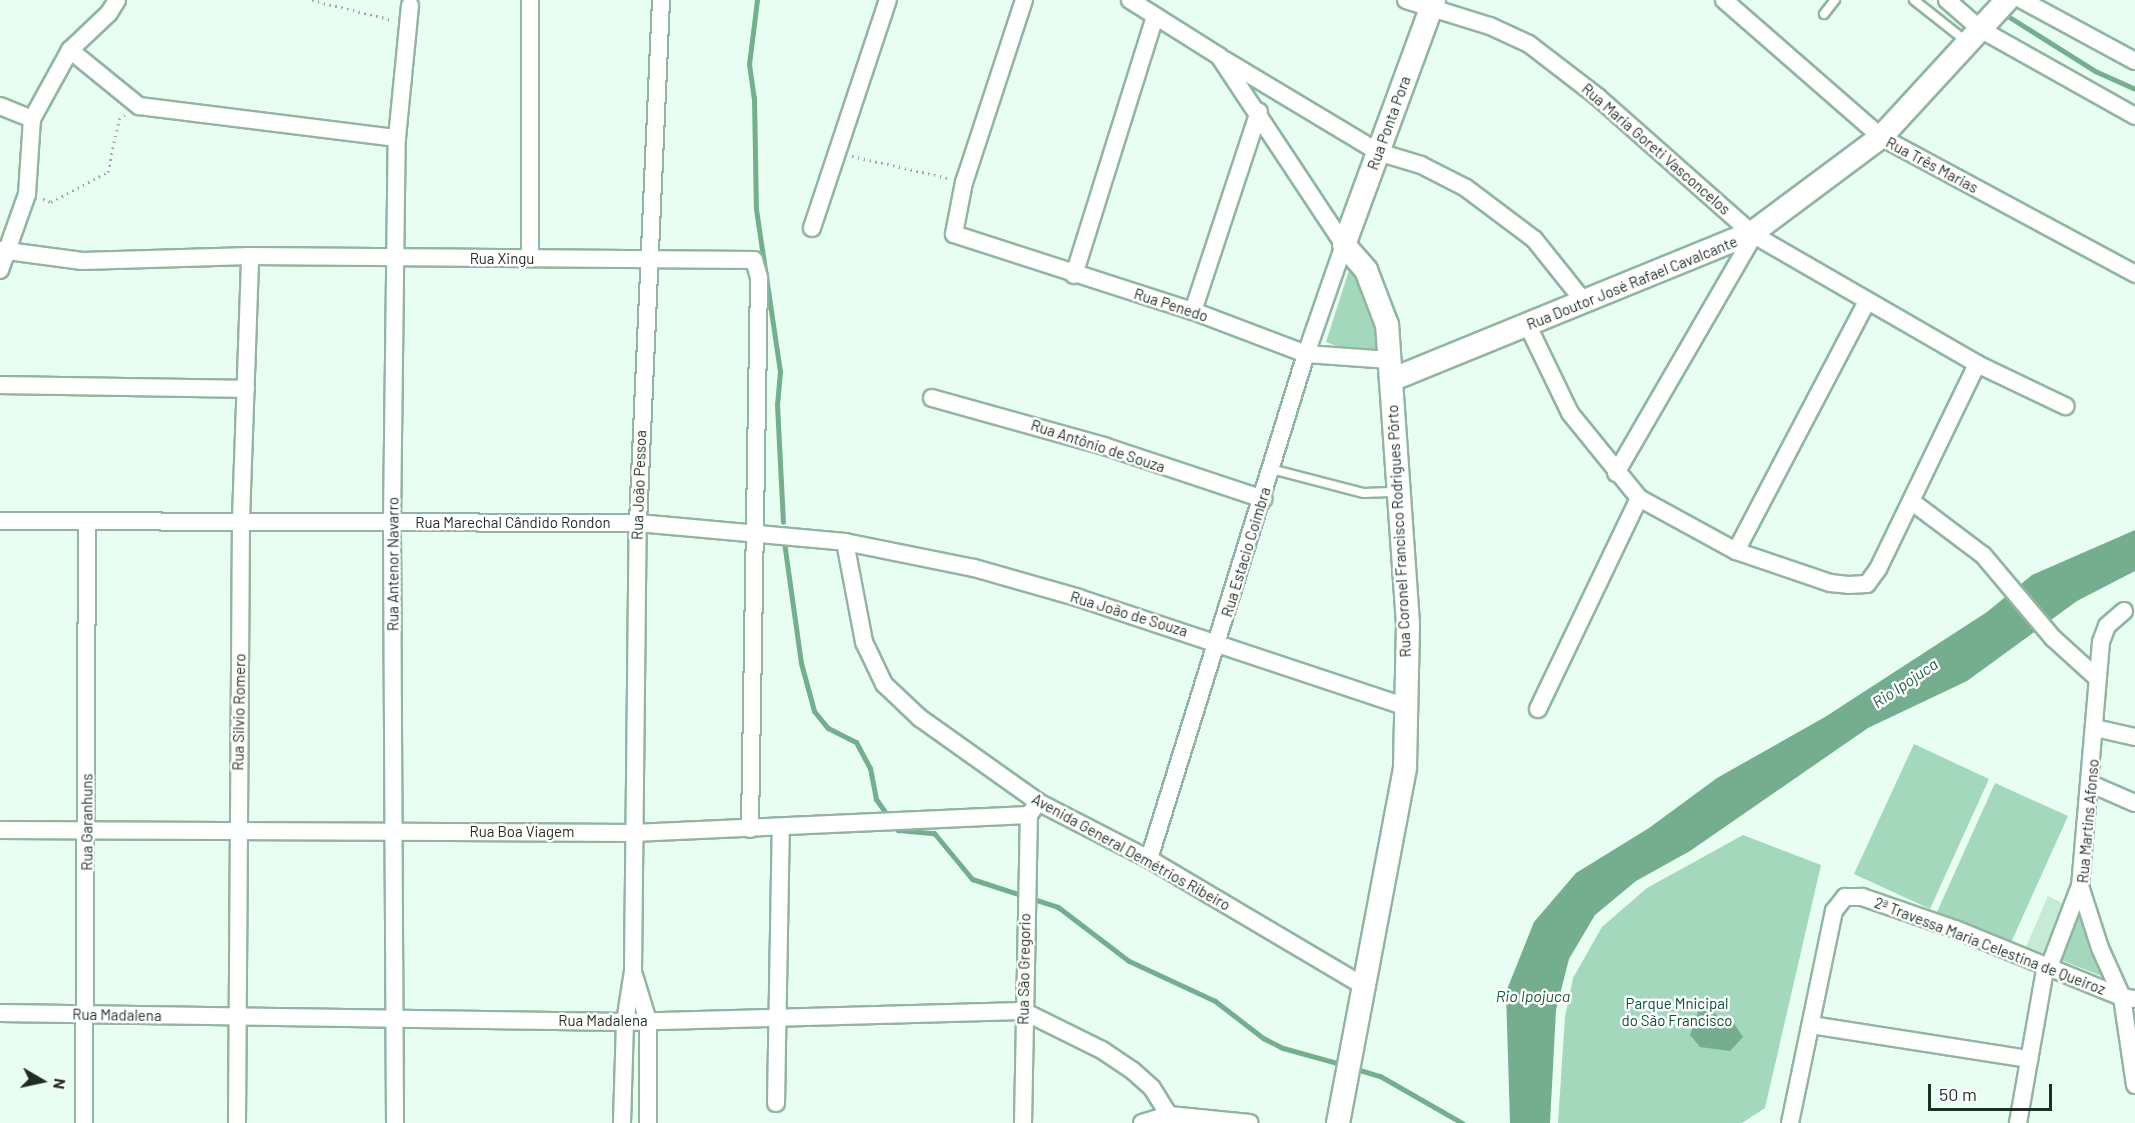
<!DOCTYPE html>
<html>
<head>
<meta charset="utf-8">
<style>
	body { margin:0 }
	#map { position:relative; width:2135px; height:1123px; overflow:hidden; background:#e8fef2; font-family:Barlow,sans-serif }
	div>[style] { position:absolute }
	.green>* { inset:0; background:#a4d8bc }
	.water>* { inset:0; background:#74ae8f }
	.stream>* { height:5px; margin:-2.5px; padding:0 2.5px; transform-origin:2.5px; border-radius:2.5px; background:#74ae8f }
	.building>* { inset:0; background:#c5ead5 }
	.path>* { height:3px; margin-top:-1.5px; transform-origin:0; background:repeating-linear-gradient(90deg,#99aca2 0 1.5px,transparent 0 6px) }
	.roads { filter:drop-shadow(2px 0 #92b5a1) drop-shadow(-2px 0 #92b5a1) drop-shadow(0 2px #92b5a1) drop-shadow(0 -2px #92b5a1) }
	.lane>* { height:8px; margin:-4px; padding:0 4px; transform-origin:4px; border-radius:4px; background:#fff }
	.street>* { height:16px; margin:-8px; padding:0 8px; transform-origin:8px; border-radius:8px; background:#fff }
	.secondary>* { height:22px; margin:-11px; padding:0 11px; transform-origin:11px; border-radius:11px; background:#fff }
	span { translate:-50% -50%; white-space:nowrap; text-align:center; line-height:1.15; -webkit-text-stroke:5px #fff; paint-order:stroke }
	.street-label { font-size:15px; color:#1f2d26 }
	.park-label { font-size:15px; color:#035134 }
	.water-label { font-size:16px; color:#165c3e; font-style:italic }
	.north { position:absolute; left:12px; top:1051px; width:60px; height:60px; -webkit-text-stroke:4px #fff; paint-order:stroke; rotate:99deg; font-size:16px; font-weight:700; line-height:24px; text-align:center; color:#1f2d26 }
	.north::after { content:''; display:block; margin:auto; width:21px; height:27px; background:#1f2d26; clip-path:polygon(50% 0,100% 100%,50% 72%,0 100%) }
	.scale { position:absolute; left:1928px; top:1084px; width:124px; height:27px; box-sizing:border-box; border:3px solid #1f2d26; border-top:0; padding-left:8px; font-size:18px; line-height:21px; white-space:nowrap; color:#1f2d26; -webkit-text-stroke:4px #fff; paint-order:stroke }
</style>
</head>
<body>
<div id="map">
	<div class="green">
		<div style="clip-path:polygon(1352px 261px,1373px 291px,1388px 366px,1326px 342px)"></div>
		<div style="clip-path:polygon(1914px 744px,1989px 779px,1930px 909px,1854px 874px)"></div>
		<div style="clip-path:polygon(1995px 783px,2068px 816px,2010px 945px,1937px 912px)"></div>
		<div style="clip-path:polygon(1743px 835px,1821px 865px,1765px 1108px,1742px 1123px,1558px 1123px,1565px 1017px,1573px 978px,1602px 927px,1647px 888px)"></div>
		<div style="clip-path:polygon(2082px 902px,2114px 981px,2056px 958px)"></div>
	</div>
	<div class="water">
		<div style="clip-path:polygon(2135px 530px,2135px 571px,2077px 601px,1967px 681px,1868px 728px,1690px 851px,1636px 881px,1595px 915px,1569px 959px,1556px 1010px,1550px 1123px,1510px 1123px,1506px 992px,1534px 922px,1576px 873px,1649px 828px,1717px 778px,1825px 717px,1987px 612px,2032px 575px)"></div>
		<div style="clip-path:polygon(1711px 1009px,1719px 1018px,1733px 1022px,1743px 1037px,1730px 1051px,1700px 1047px,1690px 1035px,1698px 1012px)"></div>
	</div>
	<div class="stream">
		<div style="left:757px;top:0;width:64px;rotate:97.1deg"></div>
		<div style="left:749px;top:64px;width:34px;rotate:82deg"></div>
		<div style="left:754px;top:98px;width:111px;rotate:89deg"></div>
		<div style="left:756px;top:209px;width:164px;rotate:81.6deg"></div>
		<div style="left:780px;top:371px;width:33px;rotate:95deg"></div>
		<div style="left:777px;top:404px;width:118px;rotate:87.1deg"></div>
		<div style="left:2006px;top:15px;width:105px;rotate:32.2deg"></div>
		<div style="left:2095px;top:71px;width:44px;rotate:24.2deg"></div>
		<div style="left:784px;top:542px;width:122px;rotate:82deg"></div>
		<div style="left:801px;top:663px;width:50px;rotate:74.8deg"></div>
		<div style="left:814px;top:711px;width:22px;rotate:51deg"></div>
		<div style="left:828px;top:728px;width:31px;rotate:27deg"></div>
		<div style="left:856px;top:742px;width:30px;rotate:62deg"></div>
		<div style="left:870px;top:768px;width:32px;rotate:79deg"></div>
		<div style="left:876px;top:799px;width:38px;rotate:55deg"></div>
		<div style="left:898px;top:830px;width:36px;rotate:5deg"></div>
		<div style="left:934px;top:833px;width:60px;rotate:50.4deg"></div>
		<div style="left:972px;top:879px;width:90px;rotate:18deg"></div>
		<div style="left:1058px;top:907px;width:89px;rotate:37.3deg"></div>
		<div style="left:1129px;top:961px;width:95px;rotate:24.9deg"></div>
		<div style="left:1215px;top:1001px;width:61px;rotate:37.6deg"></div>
		<div style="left:1263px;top:1038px;width:22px;rotate:27deg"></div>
		<div style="left:1283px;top:1048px;width:63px;rotate:15.6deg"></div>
		<div style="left:1353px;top:1068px;width:28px;rotate:17deg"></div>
		<div style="left:1380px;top:1076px;width:95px;rotate:29.8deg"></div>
	</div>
	<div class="building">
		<div style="clip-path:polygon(2048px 896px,2062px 903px,2043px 953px,2026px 947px)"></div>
	</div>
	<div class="path">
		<div style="left:312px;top:0;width:83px;rotate:13.9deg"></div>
		<div style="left:852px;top:156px;width:98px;rotate:12.9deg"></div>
		<div style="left:43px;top:199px;width:9px;rotate:21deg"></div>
		<div style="left:51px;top:202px;width:64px;rotate:-27.8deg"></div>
		<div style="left:108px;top:172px;width:54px;rotate:-78.3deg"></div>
		<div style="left:119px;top:119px;width:7px;rotate:-34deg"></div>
	</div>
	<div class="roads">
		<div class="lane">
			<div style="left:1914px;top:0;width:68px;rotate:38.4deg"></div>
			<div style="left:1824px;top:14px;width:18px;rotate:-52deg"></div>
			<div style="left:1271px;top:469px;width:96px;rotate:14.5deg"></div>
			<div style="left:1364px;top:493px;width:33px;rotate:-2deg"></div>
		</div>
		<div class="street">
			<div style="left:530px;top:0;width:258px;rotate:90deg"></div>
			<div style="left:1024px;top:0;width:192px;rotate:108.2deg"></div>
			<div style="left:964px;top:182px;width:53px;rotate:100.9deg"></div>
			<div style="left:954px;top:234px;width:251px;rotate:17.9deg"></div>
			<div style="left:1193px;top:311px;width:121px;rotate:20.8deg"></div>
			<div style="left:1306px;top:354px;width:84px;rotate:4.1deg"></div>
			<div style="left:1130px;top:0;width:105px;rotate:32.2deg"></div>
			<div style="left:1219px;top:56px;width:227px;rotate:56.5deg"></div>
			<div style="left:1344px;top:245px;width:115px;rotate:109.2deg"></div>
			<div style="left:1306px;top:354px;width:529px;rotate:107.27deg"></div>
			<div style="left:1406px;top:0;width:88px;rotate:17.2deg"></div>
			<div style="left:1490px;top:26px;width:43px;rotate:24.8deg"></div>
			<div style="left:1529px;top:44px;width:88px;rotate:37.6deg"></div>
			<div style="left:1599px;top:98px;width:207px;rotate:41.5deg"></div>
			<div style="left:1754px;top:235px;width:258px;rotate:30deg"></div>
			<div style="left:1977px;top:364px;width:98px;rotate:25.5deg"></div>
			<div style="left:1724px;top:0;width:208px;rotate:41.1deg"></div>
			<div style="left:1881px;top:137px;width:289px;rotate:28.3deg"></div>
			<div style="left:1947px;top:0;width:44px;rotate:41.3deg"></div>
			<div style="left:1980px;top:29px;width:178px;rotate:29.3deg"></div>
			<div style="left:2022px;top:0;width:128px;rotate:28.4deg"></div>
			<div style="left:70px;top:50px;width:89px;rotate:39.1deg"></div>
			<div style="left:139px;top:106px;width:260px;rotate:7.1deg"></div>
			<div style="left:1225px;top:60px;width:179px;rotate:31deg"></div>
			<div style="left:1378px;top:152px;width:45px;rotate:16.8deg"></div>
			<div style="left:1421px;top:165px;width:51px;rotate:27.1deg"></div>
			<div style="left:1466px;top:188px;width:85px;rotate:36.9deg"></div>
			<div style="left:1534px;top:239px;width:82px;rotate:51.4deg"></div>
			<div style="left:0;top:106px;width:35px;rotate:22deg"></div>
			<div style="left:812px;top:228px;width:240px;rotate:-71.6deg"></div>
			<div style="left:0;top:250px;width:83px;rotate:7.6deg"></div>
			<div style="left:82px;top:261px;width:168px;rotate:-1.7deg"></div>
			<div style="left:0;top:270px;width:81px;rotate:-70.4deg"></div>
			<div style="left:27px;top:194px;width:75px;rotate:-86.2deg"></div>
			<div style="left:32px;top:119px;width:79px;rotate:-61.2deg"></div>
			<div style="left:70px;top:50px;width:54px;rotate:-43.5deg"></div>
			<div style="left:109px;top:13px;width:15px;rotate:-58deg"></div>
			<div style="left:1074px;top:275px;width:271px;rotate:-72.6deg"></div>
			<div style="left:1193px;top:311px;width:210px;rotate:-71.7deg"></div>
			<div style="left:1528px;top:326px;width:97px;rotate:64.2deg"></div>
			<div style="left:1570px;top:413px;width:109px;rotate:50.9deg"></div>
			<div style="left:1639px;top:498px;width:111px;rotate:28.7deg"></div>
			<div style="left:1736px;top:551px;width:99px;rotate:18.8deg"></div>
			<div style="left:1830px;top:583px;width:18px;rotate:6deg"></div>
			<div style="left:1848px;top:585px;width:19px;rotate:-3deg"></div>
			<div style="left:1867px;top:584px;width:19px;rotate:-54deg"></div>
			<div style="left:1878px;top:569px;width:228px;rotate:-64.2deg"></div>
			<div style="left:0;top:385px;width:246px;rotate:0.9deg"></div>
			<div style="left:932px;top:398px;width:179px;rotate:15.6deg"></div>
			<div style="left:1104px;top:446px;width:168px;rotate:18.4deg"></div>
			<div style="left:1616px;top:473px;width:275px;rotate:-59.9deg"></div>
			<div style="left:1911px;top:501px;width:90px;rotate:36.9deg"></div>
			<div style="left:1983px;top:555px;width:109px;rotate:49.9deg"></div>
			<div style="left:2053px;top:638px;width:58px;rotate:42.2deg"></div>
			<div style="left:0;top:521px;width:638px;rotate:0.18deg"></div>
			<div style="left:638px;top:523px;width:208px;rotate:5.2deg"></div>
			<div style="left:845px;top:542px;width:132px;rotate:11.4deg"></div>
			<div style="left:974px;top:568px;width:109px;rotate:15.9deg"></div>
			<div style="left:1079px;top:598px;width:345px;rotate:18.4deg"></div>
			<div style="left:845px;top:542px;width:102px;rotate:79.2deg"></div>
			<div style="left:864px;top:642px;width:47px;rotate:64.5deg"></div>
			<div style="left:884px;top:684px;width:50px;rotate:43.4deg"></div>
			<div style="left:920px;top:718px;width:145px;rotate:35.4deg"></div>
			<div style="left:1038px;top:802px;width:125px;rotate:27.2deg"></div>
			<div style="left:1149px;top:859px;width:250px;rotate:30.6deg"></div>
			<div style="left:1736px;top:551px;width:281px;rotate:-62.3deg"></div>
			<div style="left:2124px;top:611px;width:23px;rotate:139deg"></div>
			<div style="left:2107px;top:626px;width:17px;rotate:111deg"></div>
			<div style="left:2101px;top:642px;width:245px;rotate:94.9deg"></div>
			<div style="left:2080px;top:886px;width:65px;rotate:72.1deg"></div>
			<div style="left:2100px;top:948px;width:54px;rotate:65.8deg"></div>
			<div style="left:2122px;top:997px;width:89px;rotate:81.6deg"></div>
			<div style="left:1538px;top:709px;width:234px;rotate:-64.4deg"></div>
			<div style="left:2095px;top:728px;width:41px;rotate:12.7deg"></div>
			<div style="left:2091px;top:784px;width:48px;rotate:23.4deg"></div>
			<div style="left:0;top:830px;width:633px;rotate:0.27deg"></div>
			<div style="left:633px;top:833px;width:396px;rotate:-2.6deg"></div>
			<div style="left:1029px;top:815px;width:16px;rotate:-55deg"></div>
			<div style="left:2049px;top:967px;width:87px;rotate:-69.1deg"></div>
			<div style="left:634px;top:975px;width:48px;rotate:73.1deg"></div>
			<div style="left:648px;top:1021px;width:102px;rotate:90deg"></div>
			<div style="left:0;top:1013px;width:625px;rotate:0.83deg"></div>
			<div style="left:625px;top:1022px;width:398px;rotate:-1.6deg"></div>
			<div style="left:1023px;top:1011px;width:88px;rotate:26.3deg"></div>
			<div style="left:1102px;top:1050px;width:36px;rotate:34deg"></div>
			<div style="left:1132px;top:1070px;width:27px;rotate:42deg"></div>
			<div style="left:1152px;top:1088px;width:32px;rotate:58deg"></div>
			<div style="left:1811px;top:1025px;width:221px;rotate:8.9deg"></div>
			<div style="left:776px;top:1103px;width:275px;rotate:-89deg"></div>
			<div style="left:84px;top:1123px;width:601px;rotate:-89.71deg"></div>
			<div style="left:237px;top:1123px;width:604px;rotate:-89.62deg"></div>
			<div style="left:241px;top:519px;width:263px;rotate:-88deg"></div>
			<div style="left:250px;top:256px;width:504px;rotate:0.45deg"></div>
			<div style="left:754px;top:260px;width:19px;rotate:74deg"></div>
			<div style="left:759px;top:278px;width:551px;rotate:90.94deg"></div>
			<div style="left:395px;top:1123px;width:601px;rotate:-90.29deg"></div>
			<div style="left:392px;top:522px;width:384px;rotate:-89.3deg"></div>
			<div style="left:397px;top:138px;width:133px;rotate:-84.4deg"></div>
			<div style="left:622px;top:1123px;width:101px;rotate:-88.3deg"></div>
			<div style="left:625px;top:1022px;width:52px;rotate:-81.1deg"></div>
			<div style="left:633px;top:971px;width:448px;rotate:-89.4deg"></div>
			<div style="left:638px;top:523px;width:524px;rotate:-87.48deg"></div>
			<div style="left:1023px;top:1123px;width:308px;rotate:-88.9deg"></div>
			<div style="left:1142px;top:1123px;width:28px;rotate:-17deg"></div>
			<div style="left:1169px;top:1115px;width:81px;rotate:5.6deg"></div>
			<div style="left:1790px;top:1123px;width:217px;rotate:-78.3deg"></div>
			<div style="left:1834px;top:911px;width:18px;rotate:-52deg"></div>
			<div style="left:1845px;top:897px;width:17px"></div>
			<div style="left:1862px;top:897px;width:98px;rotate:19deg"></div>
			<div style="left:1955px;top:929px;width:180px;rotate:22.2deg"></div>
			<div style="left:2122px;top:997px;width:13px;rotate:9deg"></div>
			<div style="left:2018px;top:1123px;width:160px;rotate:-80deg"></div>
		</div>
		<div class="secondary">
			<div style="left:1391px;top:380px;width:390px;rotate:-22.2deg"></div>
			<div style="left:1752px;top:233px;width:161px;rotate:-36.7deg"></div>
			<div style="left:1881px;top:137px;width:186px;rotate:-47.4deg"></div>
			<div style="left:1338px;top:1123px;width:362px;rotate:-79.3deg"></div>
			<div style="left:1405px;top:767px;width:143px;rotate:-88.8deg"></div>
			<div style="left:1408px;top:624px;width:300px;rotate:-94deg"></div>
			<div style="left:1387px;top:325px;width:59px;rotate:-110.9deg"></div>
			<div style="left:1366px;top:270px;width:33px;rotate:-131deg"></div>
			<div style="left:1344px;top:245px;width:261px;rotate:-69.8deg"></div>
		</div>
	</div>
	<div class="street-label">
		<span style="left:1389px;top:123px;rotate:-70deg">Rua Ponta Pora</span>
		<span style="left:1656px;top:149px;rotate:41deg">Rua Maria Goreti Vasconcelos</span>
		<span style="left:1932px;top:165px;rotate:28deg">Rua Três Marias</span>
		<span style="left:502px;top:259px">Rua Xingu</span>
		<span style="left:1632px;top:283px;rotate:-22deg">Rua Doutor José Rafael Cavalcante</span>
		<span style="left:1171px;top:305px;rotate:18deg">Rua Penedo</span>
		<span style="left:1098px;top:446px;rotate:18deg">Rua Antônio de Souza</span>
		<span style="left:639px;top:485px;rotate:-88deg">Rua João Pessoa</span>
		<span style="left:513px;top:523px">Rua Marechal Cândido Rondon</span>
		<span style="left:1399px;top:531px;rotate:-93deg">Rua Coronel Francisco Rodrigues Pôrto</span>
		<span style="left:1246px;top:552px;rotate:-73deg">Rua Estacio Coimbra</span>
		<span style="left:393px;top:564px;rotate:-90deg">Rua Antenor Navarro</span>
		<span style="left:1129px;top:614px;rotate:17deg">Rua João de Souza</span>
		<span style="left:239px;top:712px;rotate:-89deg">Rua Silvio Romero</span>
		<span style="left:2088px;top:821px;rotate:-85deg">Rua Martins Afonso</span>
		<span style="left:87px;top:822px;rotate:-90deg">Rua Garanhuns</span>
		<span style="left:522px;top:832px">Rua Boa Viagem</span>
		<span style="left:1131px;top:852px;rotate:29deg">Avenida General Demétrios Ribeiro</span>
		<span style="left:1990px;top:946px;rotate:21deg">2ª Travessa Maria Celestina de Queiroz</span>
		<span style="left:1024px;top:969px;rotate:-89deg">Rua São Gregorio</span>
		<span style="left:117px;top:1015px;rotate:1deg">Rua Madalena</span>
		<span style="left:603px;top:1021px">Rua Madalena</span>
	</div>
	<div class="park-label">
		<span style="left:1677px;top:1012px">Parque Mnicipal<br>do São Francisco</span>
	</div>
	<div class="water-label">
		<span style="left:1905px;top:683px;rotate:-34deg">Rio Ipojuca</span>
		<span style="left:1533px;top:996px">Rio Ipojuca</span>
	</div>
	<div class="north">N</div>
	<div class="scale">50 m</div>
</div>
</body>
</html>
